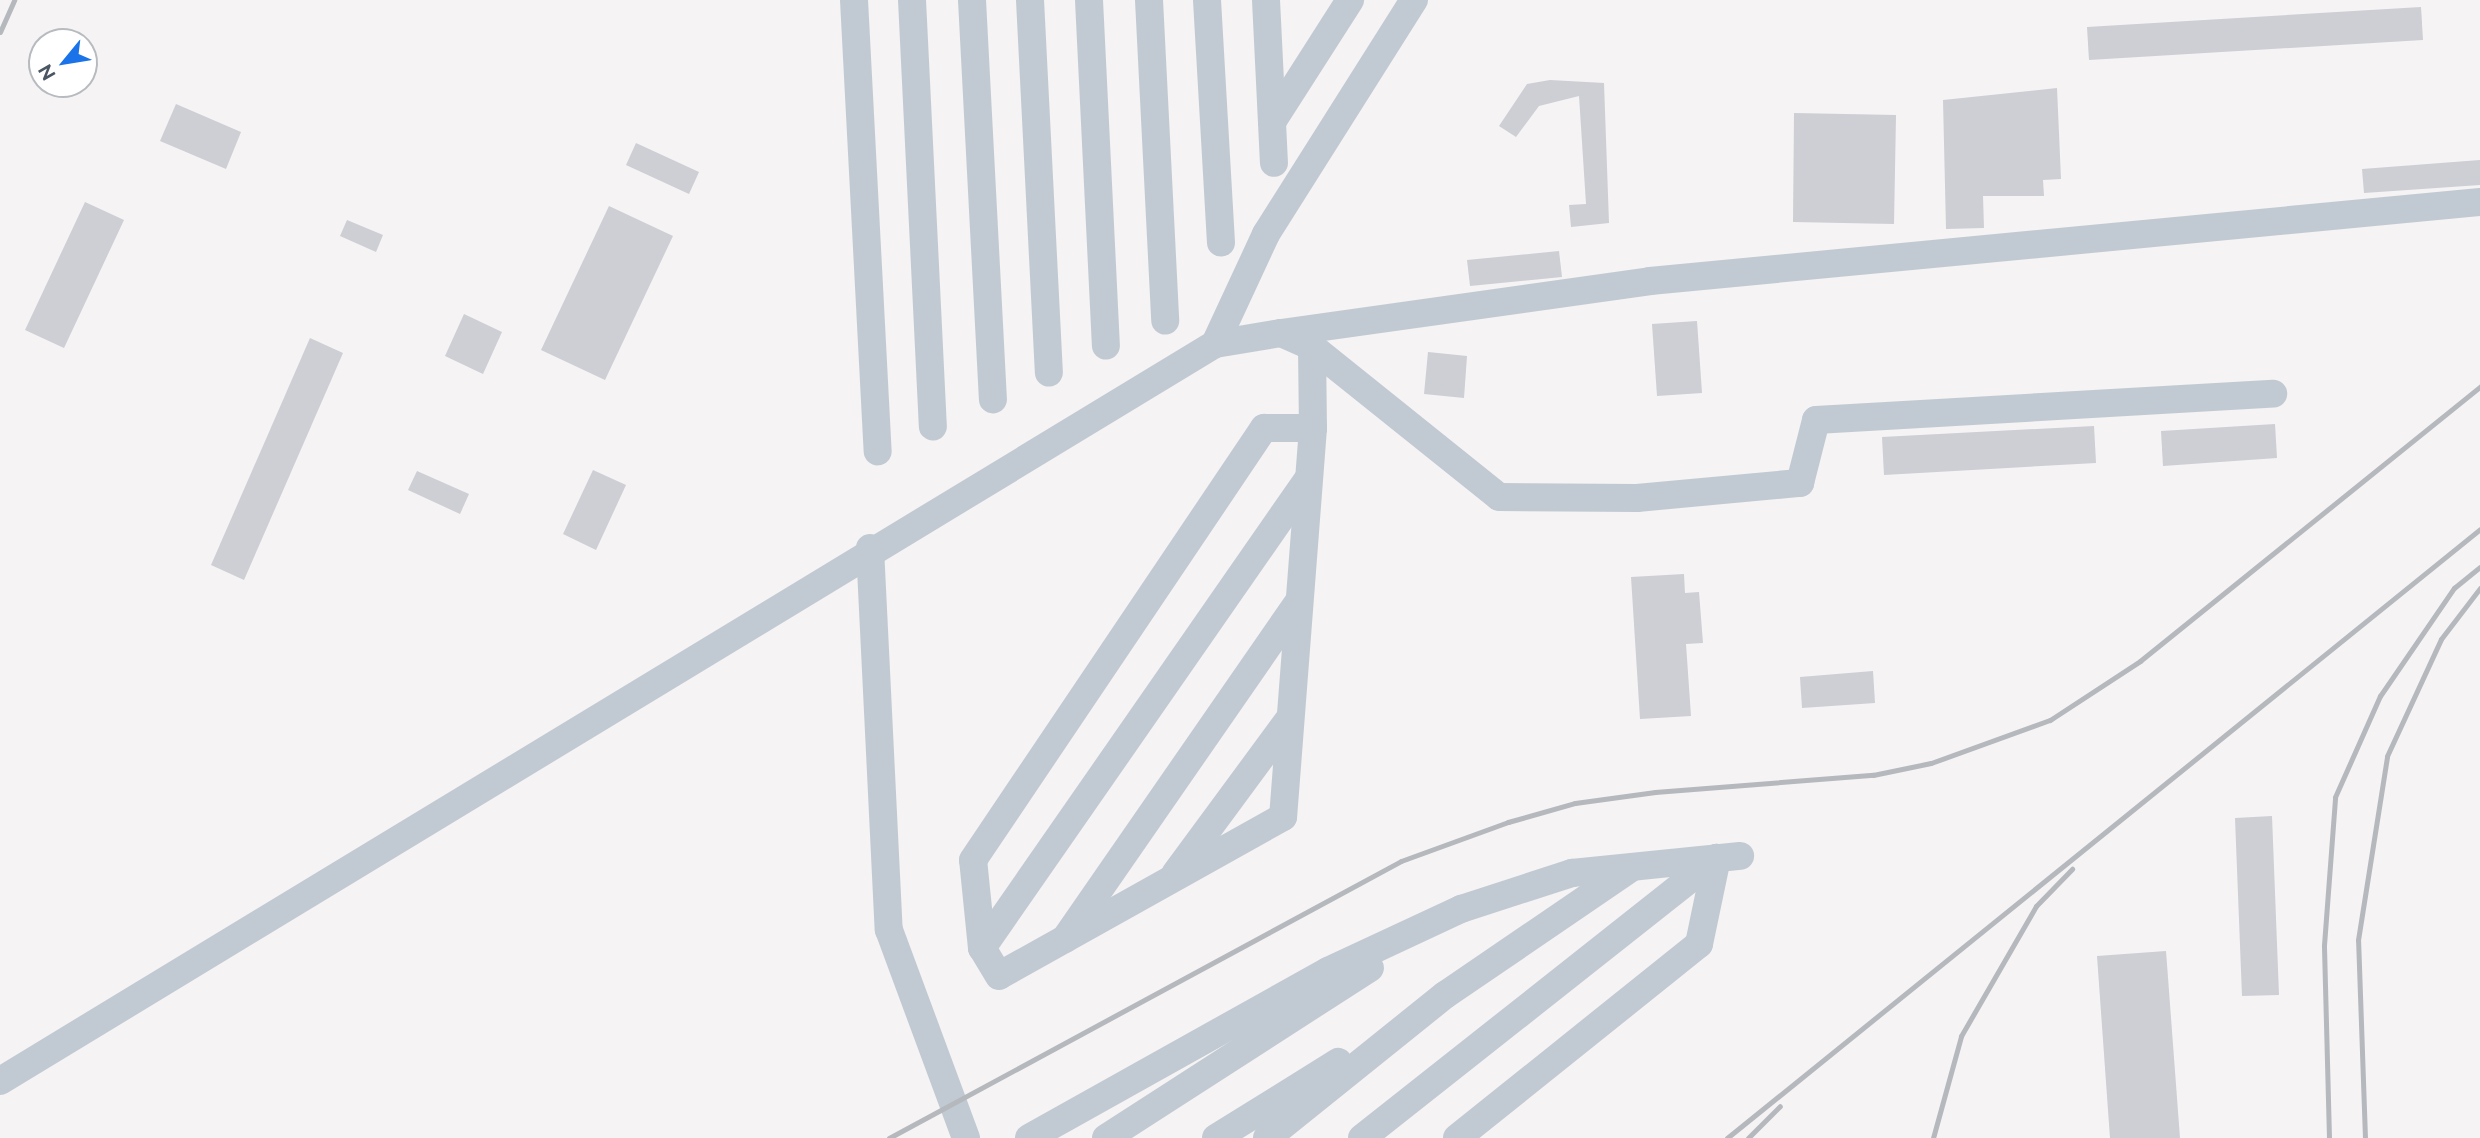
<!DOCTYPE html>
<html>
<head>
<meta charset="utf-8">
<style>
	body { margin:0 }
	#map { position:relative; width:2480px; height:1138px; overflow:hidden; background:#f5f3f3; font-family:Raleway,sans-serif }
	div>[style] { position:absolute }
	.building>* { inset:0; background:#cdcfd5 }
	.minor>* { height:28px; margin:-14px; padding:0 14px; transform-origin:14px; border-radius:14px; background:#c1cad2 }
	.rail>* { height:5px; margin:-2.5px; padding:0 2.5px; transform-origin:2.5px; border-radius:2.5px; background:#b5b8bd }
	span { translate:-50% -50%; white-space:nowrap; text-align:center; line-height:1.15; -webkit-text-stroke:6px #fff; paint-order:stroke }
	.north { position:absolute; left:28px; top:28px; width:70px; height:70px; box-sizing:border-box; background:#fff; border:2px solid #b7bbc0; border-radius:50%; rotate:240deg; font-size:19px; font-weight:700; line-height:28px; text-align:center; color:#4a5661 }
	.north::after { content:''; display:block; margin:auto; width:24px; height:32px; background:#1a73e8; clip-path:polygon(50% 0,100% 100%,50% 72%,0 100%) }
</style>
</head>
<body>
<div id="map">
	<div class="building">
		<div style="clip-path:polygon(2421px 7px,2423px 40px,2089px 60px,2087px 27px)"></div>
		<div style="clip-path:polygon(1550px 80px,1604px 83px,1609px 223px,1571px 227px,1569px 205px,1586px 204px,1579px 96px,1539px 106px,1516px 137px,1499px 126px,1527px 84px)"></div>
		<div style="clip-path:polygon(2057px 88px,2061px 179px,2043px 180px,2044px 196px,1983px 196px,1984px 228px,1946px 229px,1943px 100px)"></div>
		<div style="clip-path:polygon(176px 104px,241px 132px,226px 169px,160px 141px)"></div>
		<div style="clip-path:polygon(1794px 113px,1896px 115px,1894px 224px,1793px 222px)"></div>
		<div style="clip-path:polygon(636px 143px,699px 172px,689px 194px,626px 165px)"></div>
		<div style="clip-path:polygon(2480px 160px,2480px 185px,2364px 193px,2362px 169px)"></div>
		<div style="clip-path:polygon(85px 202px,124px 220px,64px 348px,25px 330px)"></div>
		<div style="clip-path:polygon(609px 206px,673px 236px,605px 380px,541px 350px)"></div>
		<div style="clip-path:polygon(347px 220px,383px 235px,376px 252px,340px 236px)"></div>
		<div style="clip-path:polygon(1559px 251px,1562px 277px,1470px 286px,1467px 260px)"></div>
		<div style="clip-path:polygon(464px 314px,502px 332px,483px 374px,445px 356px)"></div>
		<div style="clip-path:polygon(1697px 321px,1702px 393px,1657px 396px,1652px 324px)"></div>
		<div style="clip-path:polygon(310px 338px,343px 353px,244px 580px,211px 565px)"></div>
		<div style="clip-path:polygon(1428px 352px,1467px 356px,1464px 398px,1424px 394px)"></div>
		<div style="clip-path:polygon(2275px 424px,2277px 458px,2163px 466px,2161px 431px)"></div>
		<div style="clip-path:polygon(2094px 426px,2096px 463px,1884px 475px,1882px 437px)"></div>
		<div style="clip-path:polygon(593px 470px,626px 485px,596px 550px,563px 534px)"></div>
		<div style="clip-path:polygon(417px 471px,469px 494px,460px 514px,408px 490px)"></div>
		<div style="clip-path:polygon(1684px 574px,1685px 593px,1699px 592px,1703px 643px,1686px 644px,1691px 716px,1640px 719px,1631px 577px)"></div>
		<div style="clip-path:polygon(1873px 671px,1875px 703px,1802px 708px,1800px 677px)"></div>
		<div style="clip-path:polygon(2272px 816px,2279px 995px,2242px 996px,2235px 818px)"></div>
		<div style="clip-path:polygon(2166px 951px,2180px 1138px,2110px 1138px,2097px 956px)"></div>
	</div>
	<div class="minor">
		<div style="left:854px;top:0;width:452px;rotate:87deg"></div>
		<div style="left:912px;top:0;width:427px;rotate:87.2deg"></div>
		<div style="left:972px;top:0;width:400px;rotate:87deg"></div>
		<div style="left:1030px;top:0;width:373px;rotate:87.1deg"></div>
		<div style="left:1089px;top:0;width:346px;rotate:87.2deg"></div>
		<div style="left:1149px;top:0;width:321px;rotate:87.1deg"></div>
		<div style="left:1207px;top:0;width:243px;rotate:86.7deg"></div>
		<div style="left:1266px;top:0;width:163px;rotate:87.2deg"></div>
		<div style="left:1272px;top:122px;width:145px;rotate:-57.4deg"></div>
		<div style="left:1281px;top:333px;width:373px;rotate:-8deg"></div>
		<div style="left:1650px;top:281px;width:834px;rotate:-5.44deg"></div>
		<div style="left:1215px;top:344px;width:121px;rotate:-65.1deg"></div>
		<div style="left:1266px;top:234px;width:277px;rotate:-57.7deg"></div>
		<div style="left:1312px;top:347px;width:240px;rotate:38.7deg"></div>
		<div style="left:1499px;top:497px;width:138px;rotate:0.4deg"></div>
		<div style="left:1637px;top:498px;width:164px;rotate:-5.3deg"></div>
		<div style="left:1800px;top:483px;width:65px;rotate:-75.7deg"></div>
		<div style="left:1816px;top:420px;width:458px;rotate:-3.3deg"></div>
		<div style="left:870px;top:548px;width:382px;rotate:87.2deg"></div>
		<div style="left:889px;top:930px;width:222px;rotate:69.7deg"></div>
		<div style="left:1175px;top:874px;width:194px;rotate:-53.6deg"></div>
		<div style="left:1065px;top:939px;width:411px;rotate:-55.3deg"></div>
		<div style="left:982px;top:948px;width:571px;rotate:-55.2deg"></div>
		<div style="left:0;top:1081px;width:1421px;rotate:-31.24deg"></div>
		<div style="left:1215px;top:344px;width:67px;rotate:-9.5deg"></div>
		<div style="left:1281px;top:333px;width:34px;rotate:24deg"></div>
		<div style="left:1312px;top:347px;width:81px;rotate:89.3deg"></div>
		<div style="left:1313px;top:428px;width:390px;rotate:94.4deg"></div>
		<div style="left:1283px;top:817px;width:325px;rotate:150.8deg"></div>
		<div style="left:999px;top:976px;width:33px;rotate:-121deg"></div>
		<div style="left:982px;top:948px;width:88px;rotate:-95.8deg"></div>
		<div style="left:973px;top:860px;width:521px;rotate:-56.04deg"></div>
		<div style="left:1264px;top:428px;width:49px"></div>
		<div style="left:1029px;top:1138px;width:342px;rotate:-29.2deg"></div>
		<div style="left:1328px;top:971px;width:147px;rotate:-25deg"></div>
		<div style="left:1461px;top:909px;width:117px;rotate:-18deg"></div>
		<div style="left:1572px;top:873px;width:169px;rotate:-5.8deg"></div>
		<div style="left:1106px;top:1138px;width:314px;rotate:-32.8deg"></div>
		<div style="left:1216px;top:1138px;width:144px;rotate:-31.9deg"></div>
		<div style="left:1267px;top:1138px;width:228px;rotate:-38.8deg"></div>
		<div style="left:1445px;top:995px;width:224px;rotate:-34.3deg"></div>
		<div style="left:1362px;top:1138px;width:452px;rotate:-38.3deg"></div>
		<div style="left:1457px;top:1138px;width:310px;rotate:-38.7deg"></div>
		<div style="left:1699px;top:944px;width:88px;rotate:-78.2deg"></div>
	</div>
	<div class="rail">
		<div style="left:0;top:32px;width:35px;rotate:-66deg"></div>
		<div style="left:889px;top:1138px;width:582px;rotate:-28.41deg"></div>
		<div style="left:1401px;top:861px;width:114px;rotate:-20deg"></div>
		<div style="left:1508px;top:822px;width:70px;rotate:-15.8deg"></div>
		<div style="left:1575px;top:803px;width:81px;rotate:-7.8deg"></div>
		<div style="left:1655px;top:792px;width:219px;rotate:-4.5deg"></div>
		<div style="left:1873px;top:775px;width:59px;rotate:-11.7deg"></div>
		<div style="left:1931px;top:763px;width:127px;rotate:-19.9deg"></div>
		<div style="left:2050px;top:720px;width:108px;rotate:-33.2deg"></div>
		<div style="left:2140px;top:661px;width:437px;rotate:-38.9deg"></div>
		<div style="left:1727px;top:1138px;width:968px;rotate:-38.96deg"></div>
		<div style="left:1748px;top:1138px;width:45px;rotate:-45deg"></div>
		<div style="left:1933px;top:1138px;width:106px;rotate:-74.6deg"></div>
		<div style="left:1961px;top:1036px;width:150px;rotate:-60deg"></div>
		<div style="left:2036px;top:906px;width:52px;rotate:-45.8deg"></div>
		<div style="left:2329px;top:1138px;width:193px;rotate:-91.5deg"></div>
		<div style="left:2324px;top:945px;width:148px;rotate:-85.7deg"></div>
		<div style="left:2335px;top:797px;width:111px;rotate:-66deg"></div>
		<div style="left:2380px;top:696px;width:131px;rotate:-55.6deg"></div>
		<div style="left:2454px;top:588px;width:33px;rotate:-39deg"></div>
		<div style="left:2365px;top:1138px;width:198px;rotate:-92deg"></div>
		<div style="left:2358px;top:940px;width:186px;rotate:-81deg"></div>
		<div style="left:2387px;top:756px;width:129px;rotate:-65.2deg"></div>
		<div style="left:2441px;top:639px;width:64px;rotate:-52.6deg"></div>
	</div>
	<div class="north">N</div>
</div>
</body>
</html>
